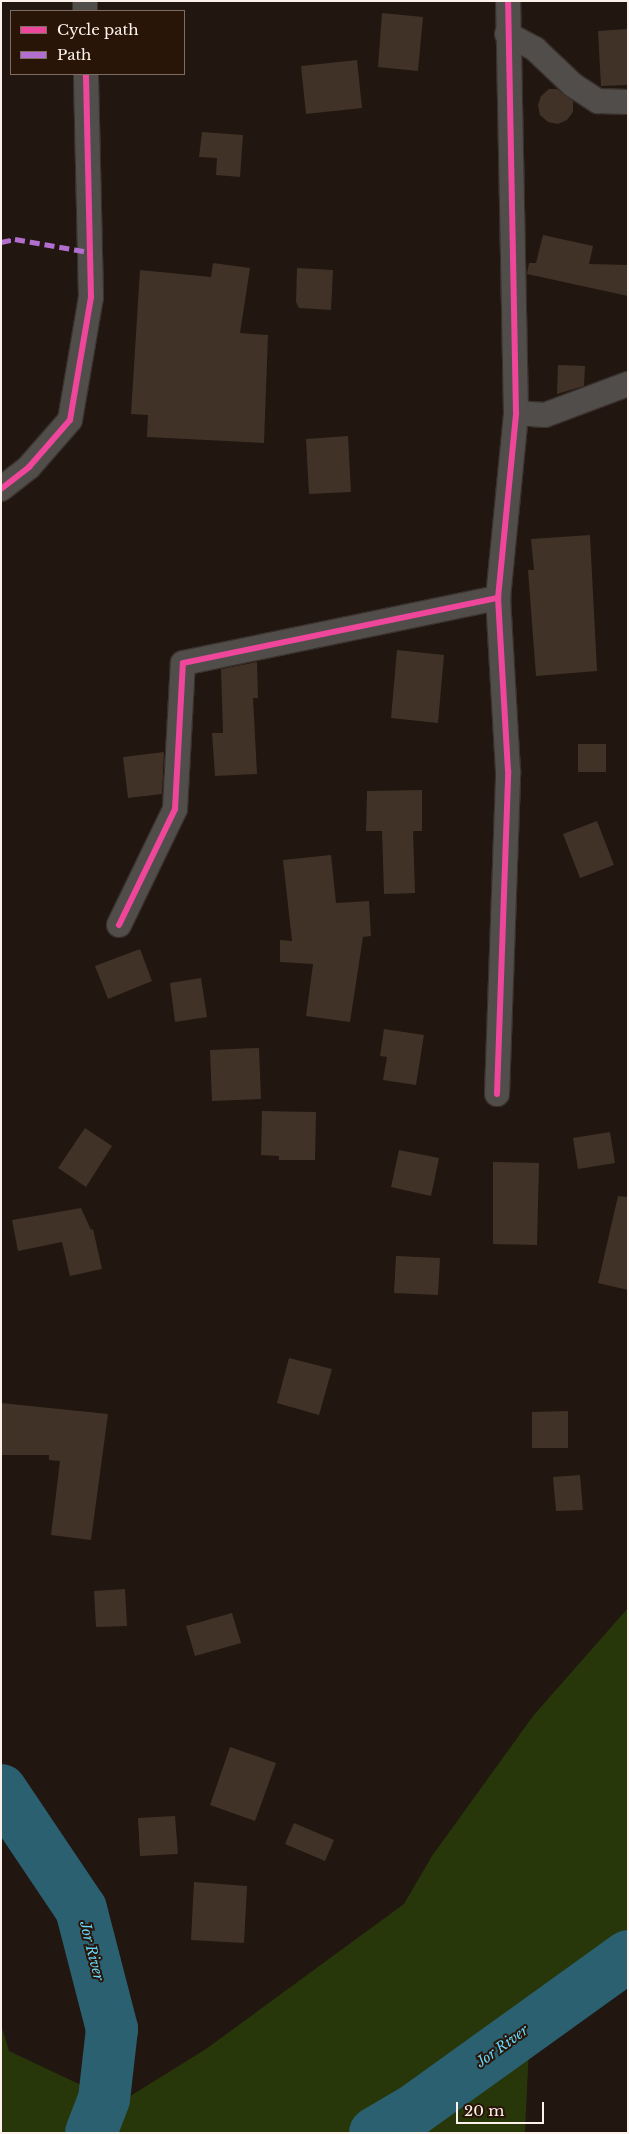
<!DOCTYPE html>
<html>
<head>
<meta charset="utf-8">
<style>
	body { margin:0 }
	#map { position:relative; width:629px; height:2134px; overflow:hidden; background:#211610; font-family:"Libre Baskerville",serif }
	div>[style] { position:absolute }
	.green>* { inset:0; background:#27370a }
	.river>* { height:52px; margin:-26px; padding:0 26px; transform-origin:26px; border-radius:26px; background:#2b6071 }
	.building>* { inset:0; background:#403226 }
	.roads { filter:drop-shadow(1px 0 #3a312c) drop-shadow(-1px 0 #3a312c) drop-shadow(0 1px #3a312c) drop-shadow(0 -1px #3a312c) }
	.street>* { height:24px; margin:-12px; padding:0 12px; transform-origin:12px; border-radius:12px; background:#514d4a }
	.quiet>* { height:5px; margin-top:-2.5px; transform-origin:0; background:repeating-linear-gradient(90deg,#b36fd0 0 10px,transparent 0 15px) }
	.cycleway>* { height:6px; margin:-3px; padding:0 3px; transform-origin:3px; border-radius:3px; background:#ed469a }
	span { translate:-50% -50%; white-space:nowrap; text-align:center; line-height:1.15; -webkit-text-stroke:4px #291508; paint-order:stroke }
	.water-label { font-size:14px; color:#65d7fc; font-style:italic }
	.frame { position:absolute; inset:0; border:2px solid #fdf2eb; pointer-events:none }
	.legend { position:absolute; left:10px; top:10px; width:175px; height:65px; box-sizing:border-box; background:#291508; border:1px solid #7e6d63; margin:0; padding:6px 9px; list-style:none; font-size:15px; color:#fdf2eb }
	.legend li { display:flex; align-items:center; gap:10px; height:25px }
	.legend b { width:25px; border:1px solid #7e6d63 }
	.scale { position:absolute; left:456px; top:2102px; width:88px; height:22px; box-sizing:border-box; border:2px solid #fdf2eb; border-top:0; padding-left:6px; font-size:15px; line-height:18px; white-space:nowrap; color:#fdf2eb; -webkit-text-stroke:4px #291508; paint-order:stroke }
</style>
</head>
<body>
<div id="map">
	<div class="green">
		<div style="clip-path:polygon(628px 1608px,628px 1942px,530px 2024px,525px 2133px,1px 2133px,1px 2024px,9px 2051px,119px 2103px,206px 2049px,404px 1904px,432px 1856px,533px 1716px)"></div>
	</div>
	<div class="river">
		<div style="left:1px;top:1790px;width:143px;rotate:56.1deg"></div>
		<div style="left:81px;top:1909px;width:124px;rotate:75.5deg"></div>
		<div style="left:112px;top:2029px;width:70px;rotate:96.5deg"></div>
		<div style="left:104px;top:2099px;width:36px;rotate:111deg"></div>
		<div style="left:375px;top:2133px;width:45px;rotate:-30.5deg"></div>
		<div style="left:414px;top:2110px;width:264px;rotate:-35.7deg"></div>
	</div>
	<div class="building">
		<div style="clip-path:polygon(382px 13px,423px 17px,418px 71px,378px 67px)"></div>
		<div style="clip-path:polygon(628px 29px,628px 85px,601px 86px,598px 31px)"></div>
		<div style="clip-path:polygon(357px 60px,362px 108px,306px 114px,301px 66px)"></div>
		<div style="clip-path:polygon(549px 89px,557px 89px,573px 101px,573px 112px,567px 120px,558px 124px,548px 122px,540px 115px,538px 105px,541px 96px)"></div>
		<div style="clip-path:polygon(202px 132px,243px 135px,240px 177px,216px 175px,217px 158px,199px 157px)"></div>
		<div style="clip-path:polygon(543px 235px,593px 246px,589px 264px,628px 265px,628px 296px,527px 274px,529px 263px,536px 263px)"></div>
		<div style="clip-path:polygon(213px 263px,250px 268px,240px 333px,268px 335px,264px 443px,147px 437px,148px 415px,131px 414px,140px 270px,211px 277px)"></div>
		<div style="clip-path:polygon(297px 268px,333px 270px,331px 310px,299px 308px,296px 302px)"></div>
		<div style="clip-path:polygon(558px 365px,585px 366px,584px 386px,557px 394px)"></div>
		<div style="clip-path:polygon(348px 436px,351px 492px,309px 494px,306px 439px)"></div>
		<div style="clip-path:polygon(590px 535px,597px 671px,536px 676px,528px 570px,534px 570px,531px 539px)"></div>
		<div style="clip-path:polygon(397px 650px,444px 655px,438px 723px,391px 718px)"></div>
		<div style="clip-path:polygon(257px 662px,258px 698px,253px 698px,257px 774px,215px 776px,212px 733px,223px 733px,221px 669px)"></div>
		<div style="clip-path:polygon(578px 744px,606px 744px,606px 772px,578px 772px)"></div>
		<div style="clip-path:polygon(164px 752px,162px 794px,128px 798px,123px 757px)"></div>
		<div style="clip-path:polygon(422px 790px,422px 831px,413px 831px,415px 893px,384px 894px,382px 831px,366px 831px,367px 791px)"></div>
		<div style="clip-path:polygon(597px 821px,614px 865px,580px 878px,563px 834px)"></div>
		<div style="clip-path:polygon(331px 855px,336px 903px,369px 901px,371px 936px,363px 937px,350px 1022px,306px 1016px,313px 964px,280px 962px,280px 940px,292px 941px,283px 860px)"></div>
		<div style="clip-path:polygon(140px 949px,152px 981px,108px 999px,95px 966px)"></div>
		<div style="clip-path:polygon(201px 978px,207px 1017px,175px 1022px,170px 983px)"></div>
		<div style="clip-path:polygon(384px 1029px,424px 1035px,416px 1085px,383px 1080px,387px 1057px,380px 1056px)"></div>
		<div style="clip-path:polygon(259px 1048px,261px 1099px,212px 1101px,210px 1050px)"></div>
		<div style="clip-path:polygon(262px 1111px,316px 1112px,315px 1160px,279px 1160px,279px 1156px,261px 1155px)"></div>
		<div style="clip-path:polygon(85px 1128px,112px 1146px,86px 1187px,58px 1168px)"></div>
		<div style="clip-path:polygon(610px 1132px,615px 1163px,578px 1169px,573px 1138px)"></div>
		<div style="clip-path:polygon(399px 1150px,439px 1158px,431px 1196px,391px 1187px)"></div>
		<div style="clip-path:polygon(493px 1162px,539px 1163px,537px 1245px,493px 1244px)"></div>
		<div style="clip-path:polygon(618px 1196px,628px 1197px,628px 1290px,598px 1283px)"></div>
		<div style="clip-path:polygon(81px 1208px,91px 1230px,93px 1229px,102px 1269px,70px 1276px,62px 1242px,18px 1251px,12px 1220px)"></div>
		<div style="clip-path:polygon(396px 1256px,440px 1258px,438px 1295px,394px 1293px)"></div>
		<div style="clip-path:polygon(289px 1358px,332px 1369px,319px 1415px,277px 1403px)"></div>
		<div style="clip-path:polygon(1px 1403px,108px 1414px,91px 1540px,51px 1535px,60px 1461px,49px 1460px,49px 1455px,1px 1455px)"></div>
		<div style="clip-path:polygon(568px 1411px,568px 1448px,532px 1448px,532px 1412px)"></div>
		<div style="clip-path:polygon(580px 1475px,583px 1510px,556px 1511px,553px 1477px)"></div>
		<div style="clip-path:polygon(125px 1589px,127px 1626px,96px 1627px,94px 1591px)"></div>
		<div style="clip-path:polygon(232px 1613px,241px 1643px,195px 1656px,186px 1626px)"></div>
		<div style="clip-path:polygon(230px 1747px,276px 1763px,255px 1821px,210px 1805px)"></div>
		<div style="clip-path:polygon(175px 1816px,178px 1854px,140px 1856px,138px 1818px)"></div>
		<div style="clip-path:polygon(294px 1823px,334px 1840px,325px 1861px,285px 1844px)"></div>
		<div style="clip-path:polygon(194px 1882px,247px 1886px,244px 1943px,191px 1940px)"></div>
	</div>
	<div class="roads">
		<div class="street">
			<div style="left:85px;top:1px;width:10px;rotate:90deg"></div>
			<div style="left:507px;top:34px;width:32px;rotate:28deg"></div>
			<div style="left:535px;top:49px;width:52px;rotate:43.5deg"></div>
			<div style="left:573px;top:85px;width:30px;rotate:33deg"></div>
			<div style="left:598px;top:101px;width:30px;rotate:2deg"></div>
			<div style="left:516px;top:413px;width:29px;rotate:4deg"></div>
			<div style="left:545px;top:415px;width:89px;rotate:-20.5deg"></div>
			<div style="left:1px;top:489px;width:36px;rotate:-38deg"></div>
			<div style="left:29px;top:467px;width:62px;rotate:-48.9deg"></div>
			<div style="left:70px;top:420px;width:125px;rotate:-80.3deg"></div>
			<div style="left:91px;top:297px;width:223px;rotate:-91.3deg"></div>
			<div style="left:119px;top:925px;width:129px;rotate:-64.2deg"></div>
			<div style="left:175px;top:809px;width:146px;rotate:-86.9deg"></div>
			<div style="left:183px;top:663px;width:322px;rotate:-11.7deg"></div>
			<div style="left:497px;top:1094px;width:323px;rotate:-88deg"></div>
			<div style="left:508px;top:771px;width:173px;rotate:-93.3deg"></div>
			<div style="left:498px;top:598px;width:186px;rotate:-84.4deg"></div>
			<div style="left:516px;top:413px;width:412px;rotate:-91.1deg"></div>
		</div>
	</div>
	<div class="quiet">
		<div style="left:1px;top:242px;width:14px;rotate:-12deg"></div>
		<div style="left:15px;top:239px;width:75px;rotate:10deg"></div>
	</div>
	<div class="cycleway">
		<div style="left:1px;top:489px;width:36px;rotate:-38deg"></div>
		<div style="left:29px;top:467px;width:62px;rotate:-48.9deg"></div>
		<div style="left:70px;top:420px;width:125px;rotate:-80.3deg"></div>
		<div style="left:91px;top:297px;width:223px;rotate:-91.3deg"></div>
		<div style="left:119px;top:925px;width:129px;rotate:-64.2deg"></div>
		<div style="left:175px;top:809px;width:146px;rotate:-86.9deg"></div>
		<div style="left:183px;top:663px;width:322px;rotate:-11.7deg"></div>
		<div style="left:497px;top:1094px;width:323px;rotate:-88deg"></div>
		<div style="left:508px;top:771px;width:173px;rotate:-93.3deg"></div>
		<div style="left:498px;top:598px;width:186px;rotate:-84.4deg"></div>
		<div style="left:516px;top:413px;width:412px;rotate:-91.1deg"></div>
	</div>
	<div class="water-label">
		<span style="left:92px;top:1951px;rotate:76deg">Jor River</span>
		<span style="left:502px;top:2046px;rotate:-36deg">Jor River</span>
	</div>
	<div class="frame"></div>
	<ul class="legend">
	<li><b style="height:6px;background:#ed469a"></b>Cycle path</li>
	<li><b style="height:6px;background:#b36fd0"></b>Path</li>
	</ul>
	<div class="scale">20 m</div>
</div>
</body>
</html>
